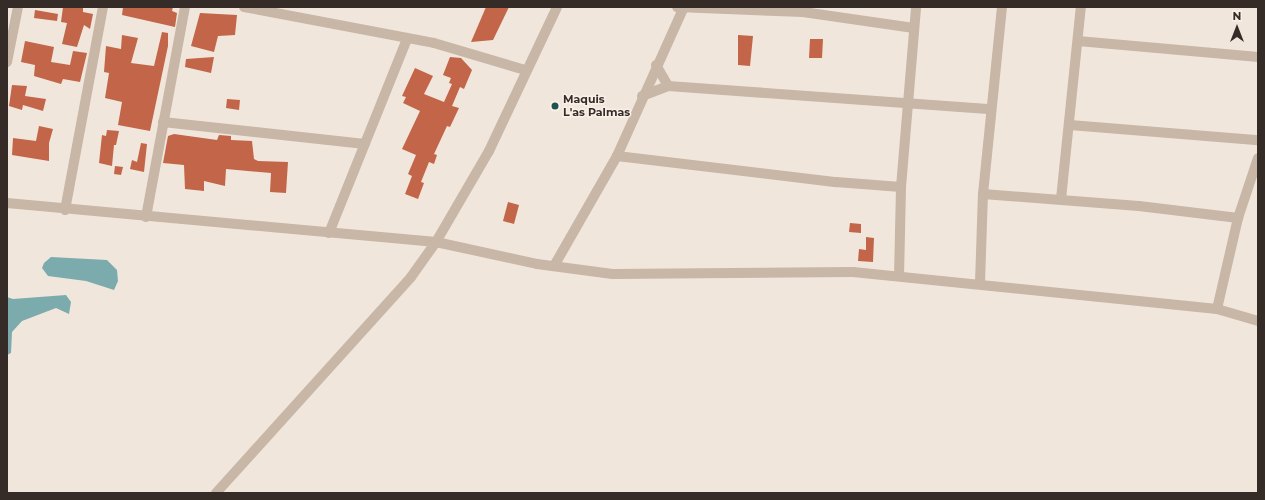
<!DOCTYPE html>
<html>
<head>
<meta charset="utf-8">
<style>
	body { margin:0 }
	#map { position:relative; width:1265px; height:500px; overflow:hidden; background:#f1e6db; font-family:Montserrat,sans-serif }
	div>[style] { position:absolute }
	.water>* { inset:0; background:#7babad }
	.building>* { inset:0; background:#c26548 }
	.minor>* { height:10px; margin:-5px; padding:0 5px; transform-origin:5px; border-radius:5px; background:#c8b6a7 }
	.dots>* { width:11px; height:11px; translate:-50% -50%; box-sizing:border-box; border:2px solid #f9f0e7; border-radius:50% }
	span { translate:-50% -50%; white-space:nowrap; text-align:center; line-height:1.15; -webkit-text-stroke:3px #f9f0e7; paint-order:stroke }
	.poi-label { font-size:11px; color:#352c28; font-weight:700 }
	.left { translate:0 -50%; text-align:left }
	.frame { position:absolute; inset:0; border:8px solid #352c28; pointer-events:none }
	.north { position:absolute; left:1217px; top:8px; width:40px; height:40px; -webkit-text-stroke:3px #f9f0e7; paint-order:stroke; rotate:0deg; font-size:11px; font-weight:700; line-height:16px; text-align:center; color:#352c28 }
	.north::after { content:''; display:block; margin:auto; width:14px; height:18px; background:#352c28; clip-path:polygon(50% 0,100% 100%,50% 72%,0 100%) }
</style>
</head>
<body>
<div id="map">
	<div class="water">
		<div style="clip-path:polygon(51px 257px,107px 260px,117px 270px,118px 281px,114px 290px,86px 281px,48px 276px,42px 268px,44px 263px)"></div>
		<div style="clip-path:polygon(66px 295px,71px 302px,69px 314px,56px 308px,22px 321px,12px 332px,11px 353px,7px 355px,7px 297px,13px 299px)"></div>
	</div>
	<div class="building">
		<div style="clip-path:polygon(63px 7px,83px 8px,83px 12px,93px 14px,90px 29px,84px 25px,77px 47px,62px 44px,67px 23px,61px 22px)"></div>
		<div style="clip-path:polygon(123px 7px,173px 7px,172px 11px,177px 13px,175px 27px,122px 15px)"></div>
		<div style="clip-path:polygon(486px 7px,509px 7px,493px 40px,471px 42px)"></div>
		<div style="clip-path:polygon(35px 10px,58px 14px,57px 21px,34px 18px)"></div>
		<div style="clip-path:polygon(200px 13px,237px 15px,235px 35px,218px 36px,214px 52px,191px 46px)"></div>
		<div style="clip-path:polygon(162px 32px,168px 33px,168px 46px,150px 131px,118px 125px,122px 102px,105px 98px,109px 73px,104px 72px,106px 46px,121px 49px,122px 35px,138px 38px,131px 63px,154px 66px)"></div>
		<div style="clip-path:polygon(738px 35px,753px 36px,750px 66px,738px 65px)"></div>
		<div style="clip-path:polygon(810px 39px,823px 39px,822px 58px,809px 58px)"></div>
		<div style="clip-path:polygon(25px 41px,54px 47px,51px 62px,70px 65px,73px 51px,87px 53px,80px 82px,63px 79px,61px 84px,34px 76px,35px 65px,21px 62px)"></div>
		<div style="clip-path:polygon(214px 57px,211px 73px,185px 67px,186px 59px)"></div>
		<div style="clip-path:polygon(450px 57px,461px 58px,472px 70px,464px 89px,460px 87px,452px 106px,459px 108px,450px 127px,447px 126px,434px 154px,437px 155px,434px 164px,429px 162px,421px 182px,424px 183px,418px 199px,405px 194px,412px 176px,408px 174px,416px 155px,402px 149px,420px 111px,403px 103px,406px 97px,402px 96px,415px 68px,433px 76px,424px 94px,444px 102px,452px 84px,449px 83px,451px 78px,443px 75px)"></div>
		<div style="clip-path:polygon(12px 85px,27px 86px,25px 96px,46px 99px,43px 111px,23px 105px,22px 110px,9px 106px)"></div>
		<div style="clip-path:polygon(227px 99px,240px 100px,239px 110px,226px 108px)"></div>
		<div style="clip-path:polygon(39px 126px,53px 129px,49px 143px,49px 161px,12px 155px,13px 138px,36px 141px)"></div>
		<div style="clip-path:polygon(107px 130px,119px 131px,116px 145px,114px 145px,112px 166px,99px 163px,102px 135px,106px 136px)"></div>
		<div style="clip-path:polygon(174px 134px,217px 140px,219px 135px,231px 136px,231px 140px,252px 141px,254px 159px,258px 161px,288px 162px,286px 193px,270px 192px,271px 173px,226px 169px,225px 186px,204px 181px,204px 191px,185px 189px,184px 165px,163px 163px,168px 136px)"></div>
		<div style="clip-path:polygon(141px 143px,147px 144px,144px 172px,130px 169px,132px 160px,137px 162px)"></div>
		<div style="clip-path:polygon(115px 166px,123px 167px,121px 175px,114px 174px)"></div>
		<div style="clip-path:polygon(508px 202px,519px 205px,514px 224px,503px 221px)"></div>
		<div style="clip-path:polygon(850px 223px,861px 224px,861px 233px,849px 232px)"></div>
		<div style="clip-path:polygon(866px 237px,874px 238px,873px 262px,858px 261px,859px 249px,866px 250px)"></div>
	</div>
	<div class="minor">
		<div style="left:244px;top:7px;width:193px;rotate:10.7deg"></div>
		<div style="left:434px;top:43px;width:95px;rotate:16.5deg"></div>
		<div style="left:677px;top:7px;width:126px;rotate:2.3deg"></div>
		<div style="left:803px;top:12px;width:112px;rotate:8.2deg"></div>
		<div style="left:1078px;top:41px;width:181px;rotate:5.1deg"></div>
		<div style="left:7px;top:62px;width:56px;rotate:-78.7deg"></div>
		<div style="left:656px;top:65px;width:24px;rotate:60deg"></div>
		<div style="left:642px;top:96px;width:28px;rotate:-21deg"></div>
		<div style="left:668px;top:86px;width:324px;rotate:4.1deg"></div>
		<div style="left:163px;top:122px;width:203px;rotate:6.2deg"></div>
		<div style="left:1070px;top:125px;width:189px;rotate:4.6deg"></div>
		<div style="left:617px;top:156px;width:221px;rotate:6.8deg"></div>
		<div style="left:836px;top:182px;width:65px;rotate:4.4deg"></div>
		<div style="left:983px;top:194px;width:156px;rotate:4.4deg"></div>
		<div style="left:1139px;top:206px;width:100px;rotate:6.9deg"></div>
		<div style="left:1061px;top:199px;width:193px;rotate:-84.1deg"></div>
		<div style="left:7px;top:203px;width:431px;rotate:5.2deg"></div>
		<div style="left:436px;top:242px;width:103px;rotate:12.3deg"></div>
		<div style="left:537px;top:264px;width:76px;rotate:7.6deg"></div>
		<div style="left:612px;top:274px;width:241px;rotate:-0.5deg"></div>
		<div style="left:853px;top:272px;width:366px;rotate:5.8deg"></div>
		<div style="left:1217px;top:309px;width:43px;rotate:16.3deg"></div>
		<div style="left:65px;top:210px;width:207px;rotate:-79.4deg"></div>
		<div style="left:146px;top:217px;width:214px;rotate:-79.5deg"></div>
		<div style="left:329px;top:233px;width:209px;rotate:-68.1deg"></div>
		<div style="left:554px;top:266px;width:127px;rotate:-60.2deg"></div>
		<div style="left:617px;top:156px;width:163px;rotate:-65.8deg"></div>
		<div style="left:899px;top:276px;width:89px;rotate:-88.7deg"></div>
		<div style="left:901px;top:187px;width:181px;rotate:-85.2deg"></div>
		<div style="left:980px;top:283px;width:89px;rotate:-88.1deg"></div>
		<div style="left:983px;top:194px;width:188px;rotate:-84.2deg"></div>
		<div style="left:1217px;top:309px;width:93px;rotate:-77deg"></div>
		<div style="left:1238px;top:218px;width:63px;rotate:-71.6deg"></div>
		<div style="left:216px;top:493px;width:291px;rotate:-47.9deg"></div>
		<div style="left:411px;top:277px;width:43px;rotate:-54.5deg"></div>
		<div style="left:436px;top:242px;width:105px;rotate:-59.8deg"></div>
		<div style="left:489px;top:151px;width:159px;rotate:-64.7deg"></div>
	</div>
	<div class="dots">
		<div style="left:555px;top:106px;background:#1f5255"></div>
	</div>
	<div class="poi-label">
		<span class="left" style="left:563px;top:106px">Maquis<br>L'as Palmas</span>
	</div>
	<div class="frame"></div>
	<div class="north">N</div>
</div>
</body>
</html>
